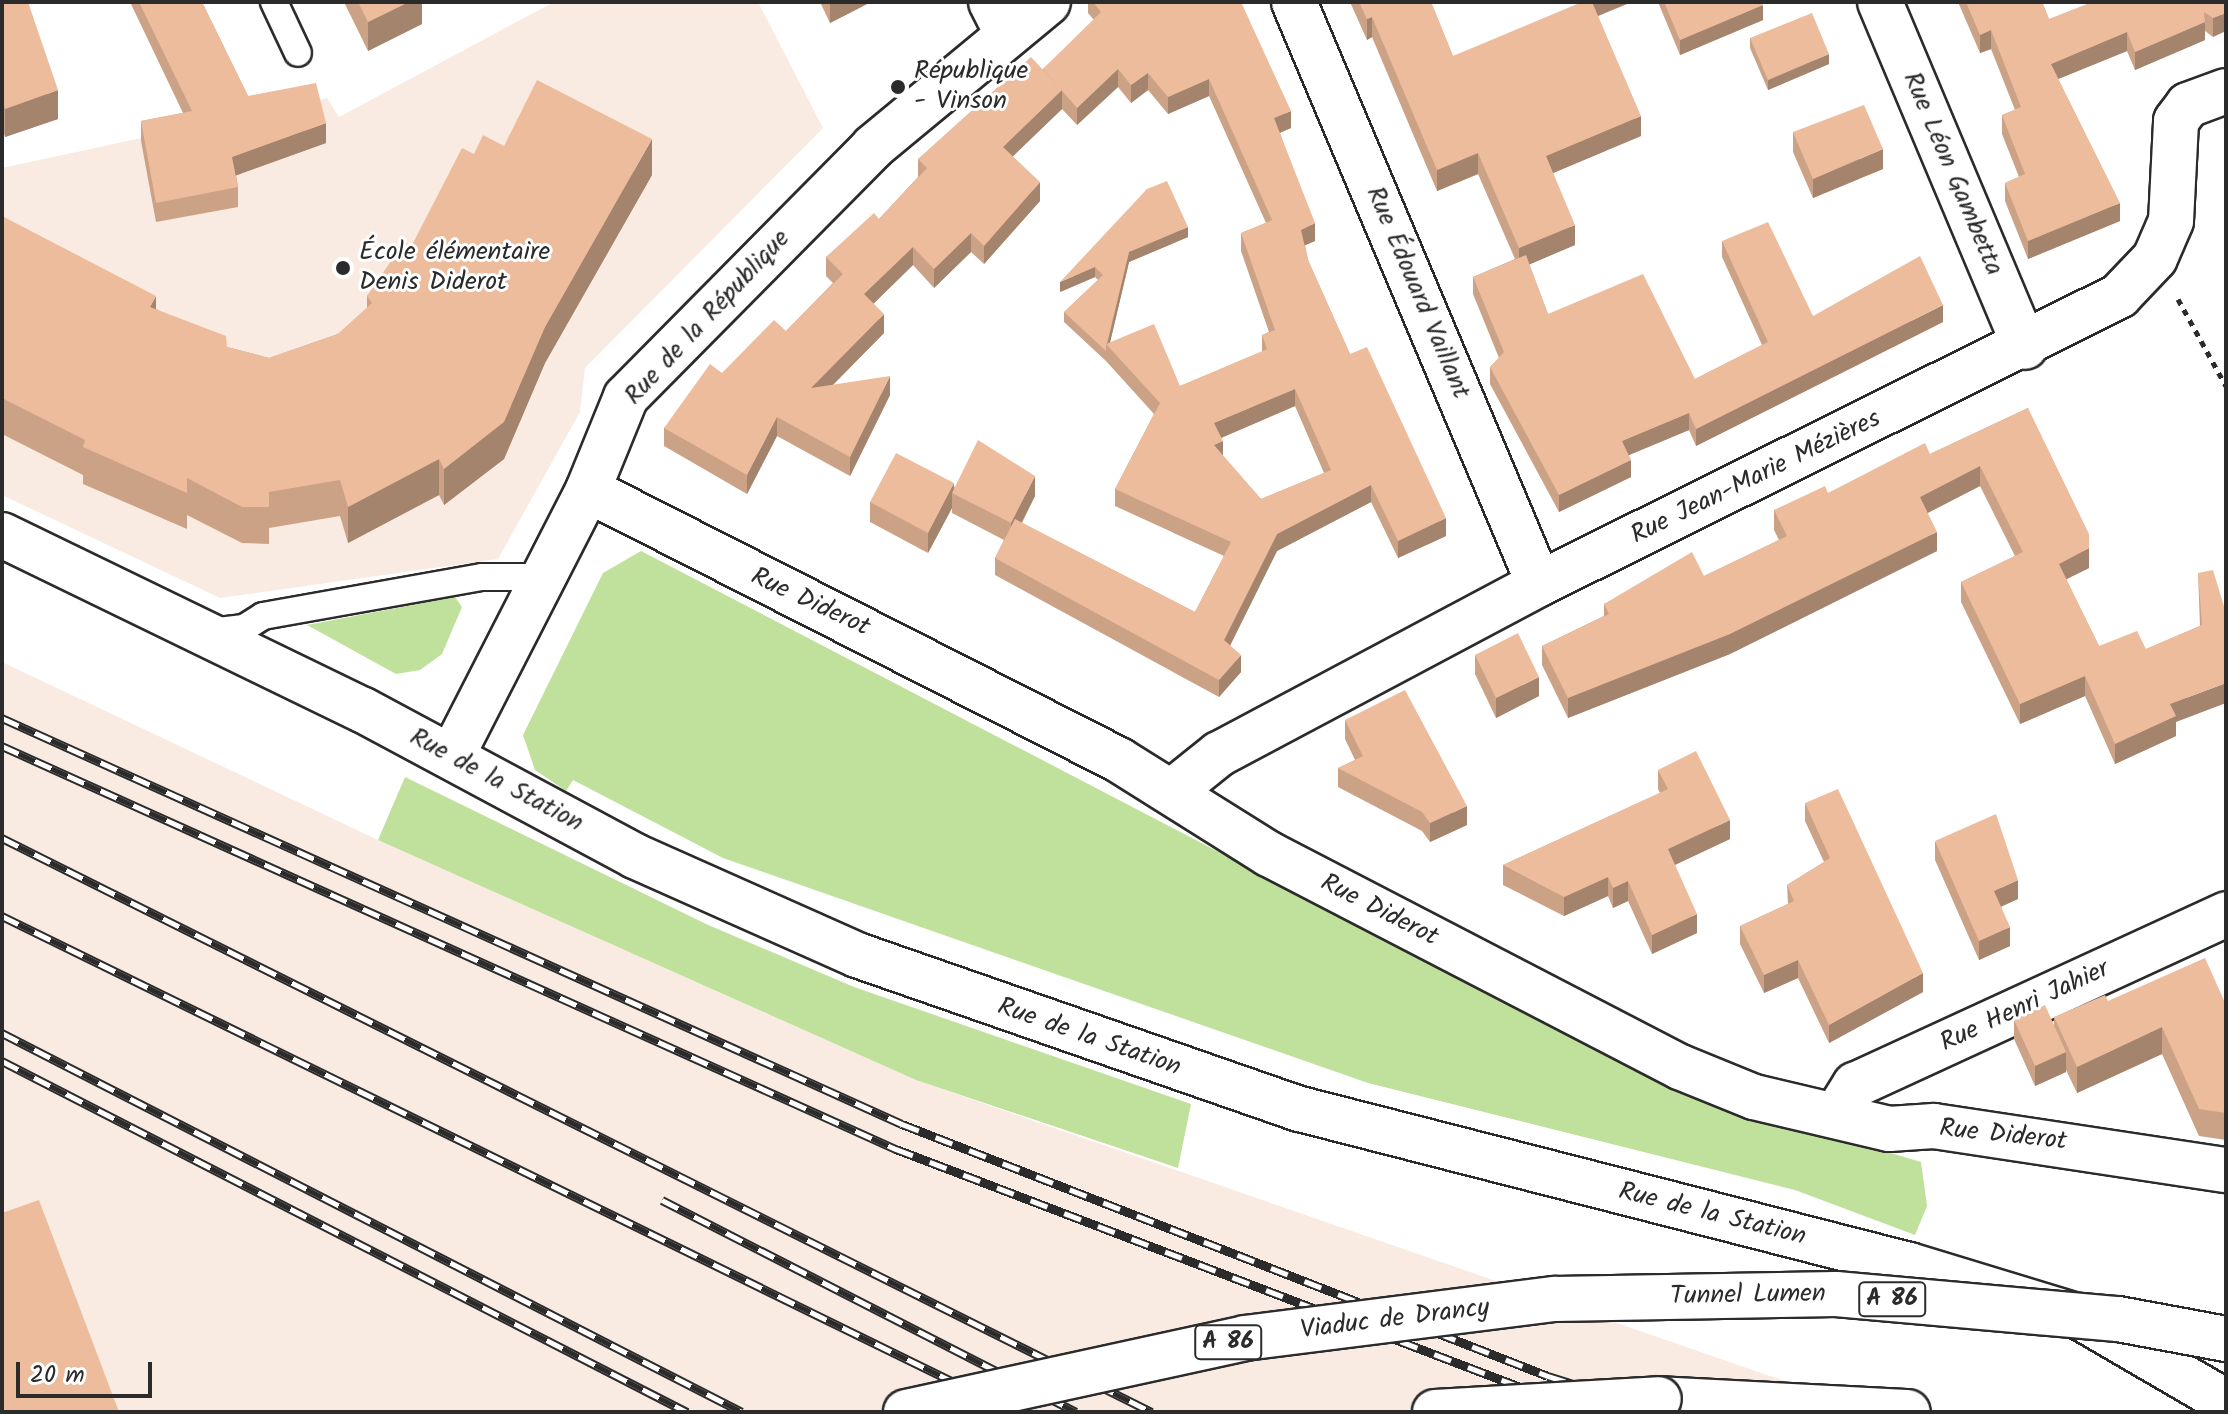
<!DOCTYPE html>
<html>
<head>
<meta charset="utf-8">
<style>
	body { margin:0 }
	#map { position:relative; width:2228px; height:1414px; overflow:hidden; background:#fff; font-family:Kalam,sans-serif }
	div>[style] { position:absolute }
	.built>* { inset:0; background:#f9ebe1 }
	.green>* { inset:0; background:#bfe19b }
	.path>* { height:5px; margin-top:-2.5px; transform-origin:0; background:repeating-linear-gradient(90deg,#2b2b2b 0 6px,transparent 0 12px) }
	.roads { filter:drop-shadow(2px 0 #2b2b2b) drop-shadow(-2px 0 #2b2b2b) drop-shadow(0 2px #2b2b2b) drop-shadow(0 -2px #2b2b2b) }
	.service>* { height:26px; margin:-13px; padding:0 13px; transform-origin:13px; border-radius:13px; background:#fff }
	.minor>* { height:44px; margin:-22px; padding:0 22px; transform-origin:22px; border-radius:22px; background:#fff }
	.tertiary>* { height:44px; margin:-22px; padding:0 22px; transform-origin:22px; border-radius:22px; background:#fff }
	.motorway>* { height:44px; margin:-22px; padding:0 22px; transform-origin:22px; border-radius:22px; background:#fff }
	.rail>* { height:9px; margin-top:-4.5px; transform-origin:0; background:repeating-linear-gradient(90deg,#fff 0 18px,#2b2b2b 0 36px); box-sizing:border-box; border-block:2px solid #2b2b2b }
	.bridges { filter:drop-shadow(2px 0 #2b2b2b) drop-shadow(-2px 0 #2b2b2b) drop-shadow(0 2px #2b2b2b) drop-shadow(0 -2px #2b2b2b) }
	.motorway-bridge>* { height:44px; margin:-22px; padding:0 22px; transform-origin:22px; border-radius:22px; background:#fff }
	.wall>* { inset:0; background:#cba286 }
	.shaded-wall>* { inset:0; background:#a5846d }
	.building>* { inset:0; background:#ecbc9c }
	.dots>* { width:22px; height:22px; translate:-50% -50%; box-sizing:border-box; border:4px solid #fff; border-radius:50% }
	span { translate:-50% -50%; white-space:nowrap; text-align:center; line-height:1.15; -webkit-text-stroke:6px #fff; paint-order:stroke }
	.shield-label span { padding:2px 6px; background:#fff; border:2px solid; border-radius:6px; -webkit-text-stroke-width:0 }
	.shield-label { font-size:24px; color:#2b2b2b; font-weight:700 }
	.poi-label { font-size:26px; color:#2b2b2b }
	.left { translate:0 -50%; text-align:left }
	.street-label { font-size:26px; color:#2b2b2b }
	.frame { position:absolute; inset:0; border:4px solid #2b2b2b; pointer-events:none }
	.scale { position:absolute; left:16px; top:1362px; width:136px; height:36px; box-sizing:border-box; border:4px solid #2b2b2b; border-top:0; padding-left:10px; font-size:24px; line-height:28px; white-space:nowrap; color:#2b2b2b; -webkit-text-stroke:6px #fff; paint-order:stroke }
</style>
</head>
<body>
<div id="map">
	<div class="built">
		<div style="clip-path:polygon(554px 2px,758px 2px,823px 128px,585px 368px,580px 412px,498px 559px,220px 598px,2px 495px,2px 168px,327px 98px,339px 117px)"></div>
		<div style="clip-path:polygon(2px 662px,378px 840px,916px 1080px,1874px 1412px,2px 1412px)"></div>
	</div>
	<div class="green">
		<div style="clip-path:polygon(641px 551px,1670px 1087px,1921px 1162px,1927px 1206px,1915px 1235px,1795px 1190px,1368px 1083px,723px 858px,573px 780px,566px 791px,535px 770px,523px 735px,603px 573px)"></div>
		<div style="clip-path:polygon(455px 597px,462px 607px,442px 654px,420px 670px,396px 674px,307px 625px)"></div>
		<div style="clip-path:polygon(405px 777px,706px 924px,854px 987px,1191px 1104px,1178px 1168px,916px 1080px,378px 840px)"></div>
	</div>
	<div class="path">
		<div style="left:2178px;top:299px;width:99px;rotate:61.1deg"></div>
	</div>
	<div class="roads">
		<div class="service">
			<div style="left:274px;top:2px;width:56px;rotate:64.8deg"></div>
			<div style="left:210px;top:632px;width:34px;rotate:-7deg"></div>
			<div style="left:244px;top:628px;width:22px;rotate:-32deg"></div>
			<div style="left:263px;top:616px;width:222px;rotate:-10.1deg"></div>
			<div style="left:482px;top:577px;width:61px"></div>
		</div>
		<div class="minor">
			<div style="left:991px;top:2px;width:36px;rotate:63deg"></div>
			<div style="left:1294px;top:2px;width:631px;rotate:67.17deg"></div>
			<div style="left:1880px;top:2px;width:374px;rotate:67.2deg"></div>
			<div style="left:1174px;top:790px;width:58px;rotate:-38.7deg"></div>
			<div style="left:1219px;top:754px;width:362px;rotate:-28deg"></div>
			<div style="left:1539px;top:584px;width:648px;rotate:-26.41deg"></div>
			<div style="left:2119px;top:296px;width:52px;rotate:-46.5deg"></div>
			<div style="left:2155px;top:258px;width:40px;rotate:-66.6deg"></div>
			<div style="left:2171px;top:221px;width:100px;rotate:-87.1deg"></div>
			<div style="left:2176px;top:121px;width:20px;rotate:-53deg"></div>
			<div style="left:2188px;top:105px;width:40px;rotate:-20.2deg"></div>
			<div style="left:1836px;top:1115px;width:36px;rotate:-58deg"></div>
			<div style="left:1855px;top:1085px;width:409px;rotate:-24.7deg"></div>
		</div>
		<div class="tertiary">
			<div style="left:588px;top:490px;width:596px;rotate:26.95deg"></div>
			<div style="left:1119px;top:760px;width:177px;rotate:32.1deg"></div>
			<div style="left:1269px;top:854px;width:463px;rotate:27.4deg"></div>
			<div style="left:1680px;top:1067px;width:80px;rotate:22.1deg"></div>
			<div style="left:1754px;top:1097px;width:139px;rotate:13.3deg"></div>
			<div style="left:1889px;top:1129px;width:45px;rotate:-3.8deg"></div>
			<div style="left:1934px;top:1126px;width:295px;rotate:8.6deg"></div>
			<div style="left:2px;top:535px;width:401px;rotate:25.9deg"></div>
			<div style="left:363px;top:710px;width:309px;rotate:28.2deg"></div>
			<div style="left:635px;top:856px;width:243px;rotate:24deg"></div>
			<div style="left:857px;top:955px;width:469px;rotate:19.2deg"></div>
			<div style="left:1300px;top:1109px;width:629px;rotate:14.37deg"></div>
			<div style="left:1909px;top:1265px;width:179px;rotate:16.9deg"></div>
			<div style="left:2080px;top:1317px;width:169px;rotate:30.2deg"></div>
			<div style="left:452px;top:756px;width:299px;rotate:-62.9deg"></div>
			<div style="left:588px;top:490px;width:100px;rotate:-67.8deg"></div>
			<div style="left:626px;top:397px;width:351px;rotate:-45.3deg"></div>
			<div style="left:873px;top:147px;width:227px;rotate:-39.6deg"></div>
		</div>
		<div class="motorway">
			<div style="left:1659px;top:1399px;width:249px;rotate:3deg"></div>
		</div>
	</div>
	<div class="rail">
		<div style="left:2px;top:718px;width:987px;rotate:24.28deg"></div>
		<div style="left:902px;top:1124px;width:693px;rotate:21.31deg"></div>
		<div style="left:1548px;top:1376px;width:121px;rotate:17.4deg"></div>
		<div style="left:2px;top:746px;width:981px;rotate:24.27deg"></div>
		<div style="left:896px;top:1149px;width:738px;rotate:20.86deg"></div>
		<div style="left:2px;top:838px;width:1285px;rotate:26.53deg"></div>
		<div style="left:2px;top:916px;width:1128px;rotate:26.09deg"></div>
		<div style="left:2px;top:1033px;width:831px;rotate:27.12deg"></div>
		<div style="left:2px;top:1061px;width:770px;rotate:27.13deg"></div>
		<div style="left:662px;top:1200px;width:465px;rotate:27.1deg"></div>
	</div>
	<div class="bridges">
		<div class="motorway-bridge">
			<div style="left:906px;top:1412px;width:347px;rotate:-12.3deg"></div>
			<div style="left:1245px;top:1338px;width:312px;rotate:-7.2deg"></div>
			<div style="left:1555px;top:1299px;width:281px;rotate:-1deg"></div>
			<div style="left:1836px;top:1294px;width:283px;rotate:5.1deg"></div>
			<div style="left:2118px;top:1319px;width:110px;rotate:10.5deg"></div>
			<div style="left:1435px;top:1412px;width:224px;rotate:-3.3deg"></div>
		</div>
	</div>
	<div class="wall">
		<div style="clip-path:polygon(2px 2px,58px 119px,5px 137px,2px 128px)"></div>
		<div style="clip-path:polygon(130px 2px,202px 2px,248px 96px,326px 143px,236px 175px,238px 187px,238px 207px,156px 222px,141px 141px,141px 121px,183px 113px)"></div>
		<div style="clip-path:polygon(344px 2px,422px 2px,422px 24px,368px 51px)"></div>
		<div style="clip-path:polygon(820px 2px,871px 2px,830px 23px)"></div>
		<div style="clip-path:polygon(evenodd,1088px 2px,1241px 2px,1291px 128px,1280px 133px,1315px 241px,1305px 245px,1308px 260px,1350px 354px,1446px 536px,1398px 558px,1371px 502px,1277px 551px,1230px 645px,1241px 672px,1219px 697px,995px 575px,995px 558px,1004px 540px,952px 513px,952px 508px,928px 553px,870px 522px,870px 502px,954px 487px,1035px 496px,1022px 523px,1195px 612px,1224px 556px,1115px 506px,1115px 489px,1154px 414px,1106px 361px,1064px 322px,1064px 312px,1098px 280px,1095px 277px,1060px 292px,1147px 189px,1188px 237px,1129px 262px,1110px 342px,1180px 386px,1262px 352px,1262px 335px,1269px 332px,1241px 251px,1241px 233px,1266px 223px,1209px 96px,1168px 114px,1148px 90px,1131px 103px,1118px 87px,1077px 125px,1062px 109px,1012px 156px,1040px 201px,984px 264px,971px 252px,934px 288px,913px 265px,873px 304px,884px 333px,833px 385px,890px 395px,850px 476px,777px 436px,747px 494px,664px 446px,664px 428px,722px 373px,786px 331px,833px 283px,826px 276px,826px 257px,879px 219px,918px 177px,918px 159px,1043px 69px,1094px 20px,1088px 13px,1088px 2px,1295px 406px,1324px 473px,1261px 499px,1223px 456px,1221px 438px,1295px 406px)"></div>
		<div style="clip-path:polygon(1350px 2px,1431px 2px,1453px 56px,1598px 16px,1641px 136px,1553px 173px,1575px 245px,1529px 264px,1548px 314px,1695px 379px,1762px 345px,1722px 257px,1722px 241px,1813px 316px,1943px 322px,1696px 446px,1689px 430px,1629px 455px,1631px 477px,1559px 512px,1490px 384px,1490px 367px,1499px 358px,1473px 294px,1473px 277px,1515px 259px,1478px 174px,1437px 191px,1372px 37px,1367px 40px)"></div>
		<div style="clip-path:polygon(1658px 2px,1761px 2px,1763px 20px,1680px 55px)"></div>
		<div style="clip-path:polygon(1958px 2px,2042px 2px,2049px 19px,2226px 2px,2213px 37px,2205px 31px,2205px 40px,2135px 70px,2127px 51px,2058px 79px,2120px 221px,2028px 259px,2005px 201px,2005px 183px,2019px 177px,2002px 134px,2002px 115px,2015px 110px,1991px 49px,1980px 53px)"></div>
		<div style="clip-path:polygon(1750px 38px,1829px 64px,1768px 90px,1750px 48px)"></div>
		<div style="clip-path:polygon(1793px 132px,1883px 169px,1813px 198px,1793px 152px)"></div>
		<div style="clip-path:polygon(504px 146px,652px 175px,545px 363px,504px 459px,444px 505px,439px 495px,348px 543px,340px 516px,269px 528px,269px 544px,242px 543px,187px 515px,187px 529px,83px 484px,83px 475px,2px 434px,2px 216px,156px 309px,227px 347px,269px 358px,338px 334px,367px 308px,367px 296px,412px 245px,474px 154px)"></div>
		<div style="clip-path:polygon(2028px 408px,2089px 568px,2066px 579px,2099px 646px,2146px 649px,2200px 626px,2198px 573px,2226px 613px,2176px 722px,2176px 736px,2115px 764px,2085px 696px,2020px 724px,1961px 602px,1961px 582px,2015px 556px,1980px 486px,1927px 513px,1937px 551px,1730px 654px,1568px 718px,1542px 665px,1542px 646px,1604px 616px,1604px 604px,1704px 576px,1779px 540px,1774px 530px,1774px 510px,1828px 493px,1930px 454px)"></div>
		<div style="clip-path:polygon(1475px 655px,1539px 696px,1496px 718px,1475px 674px)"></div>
		<div style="clip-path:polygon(1345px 720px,1467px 825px,1430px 842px,1422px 831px,1338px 787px,1338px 768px,1355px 760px,1345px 739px)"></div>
		<div style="clip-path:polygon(1658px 770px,1730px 839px,1675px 865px,1697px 933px,1652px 954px,1628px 901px,1613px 908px,1608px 896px,1564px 916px,1503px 885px,1503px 865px,1660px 793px,1658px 789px)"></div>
		<div style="clip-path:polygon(1805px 803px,1923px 992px,1829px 1043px,1798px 978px,1764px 993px,1740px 944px,1740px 926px,1788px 904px,1787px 885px,1824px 862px,1805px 821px)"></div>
		<div style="clip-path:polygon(1935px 841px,2018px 899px,2001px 906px,2010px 946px,1979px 960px,1935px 860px)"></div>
		<div style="clip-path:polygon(2108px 1001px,2226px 1005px,2226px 1140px,2199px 1136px,2162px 1054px,2077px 1093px,2066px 1070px,2066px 1072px,2035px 1086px,2014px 1039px,2014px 1020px,2054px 1025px,2054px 1017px)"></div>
	</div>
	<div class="shaded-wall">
		<div style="clip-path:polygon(409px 2px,422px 2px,422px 24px,368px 51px,368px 22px)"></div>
		<div style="clip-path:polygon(830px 2px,871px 2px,830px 23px)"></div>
		<div style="clip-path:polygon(1595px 2px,1632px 2px,1591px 19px,1591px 4px)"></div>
		<div style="clip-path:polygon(1763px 5px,1763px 20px,1680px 55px,1680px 40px)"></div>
		<div style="clip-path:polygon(2226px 13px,2226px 31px,2213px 37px,2213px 18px)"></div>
		<div style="clip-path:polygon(1372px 17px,1372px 37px,1367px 40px,1367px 19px)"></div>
		<div style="clip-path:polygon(2205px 22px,2205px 40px,2135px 70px,2135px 52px)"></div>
		<div style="clip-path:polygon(1991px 30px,1991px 49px,1980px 53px,1980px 35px)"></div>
		<div style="clip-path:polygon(2127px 32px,2127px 51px,2051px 82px,2051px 64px)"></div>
		<div style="clip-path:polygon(1829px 54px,1829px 64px,1768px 90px,1768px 80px)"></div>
		<div style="clip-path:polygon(1118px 69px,1118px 87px,1077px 125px,1077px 108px)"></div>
		<div style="clip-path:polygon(1148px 73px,1148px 90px,1131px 103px,1131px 85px)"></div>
		<div style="clip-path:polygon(1209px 79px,1209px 96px,1168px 114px,1168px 97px)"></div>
		<div style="clip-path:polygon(58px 90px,58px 119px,5px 137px,5px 109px)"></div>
		<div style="clip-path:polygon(1062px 90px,1062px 109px,1003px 166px,1003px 147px)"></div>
		<div style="clip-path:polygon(1291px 111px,1291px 128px,1274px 135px,1274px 118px)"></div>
		<div style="clip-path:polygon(1641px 116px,1641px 136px,1546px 176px,1546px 156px)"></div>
		<div style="clip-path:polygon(326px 123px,326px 143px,232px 177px,232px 157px)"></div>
		<div style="clip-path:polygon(652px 139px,652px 175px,545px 363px,504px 459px,444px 505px,444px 469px,545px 327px)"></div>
		<div style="clip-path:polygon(1883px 149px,1883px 169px,1813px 198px,1813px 179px)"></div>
		<div style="clip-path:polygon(1478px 153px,1478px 174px,1437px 191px,1437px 170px)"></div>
		<div style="clip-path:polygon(1040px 182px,1040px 201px,984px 264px,984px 246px)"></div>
		<div style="clip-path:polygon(2120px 203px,2120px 221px,2028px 259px,2028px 241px)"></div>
		<div style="clip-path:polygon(1315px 223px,1315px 241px,1301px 247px,1301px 230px)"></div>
		<div style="clip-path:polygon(1575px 225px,1575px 245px,1519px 269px,1519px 248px)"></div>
		<div style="clip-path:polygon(1188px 227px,1188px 237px,1129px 262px,1109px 347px,1107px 345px,1129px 252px)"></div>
		<div style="clip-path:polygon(971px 233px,971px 252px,934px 288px,934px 269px)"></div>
		<div style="clip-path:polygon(913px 247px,913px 265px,864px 313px,864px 294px)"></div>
		<div style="clip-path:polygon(1095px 267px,1095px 277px,1060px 292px,1060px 282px)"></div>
		<div style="clip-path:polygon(156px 296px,156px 332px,150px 307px)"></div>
		<div style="clip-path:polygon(1943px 305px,1943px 322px,1696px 446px,1696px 429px)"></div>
		<div style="clip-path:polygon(884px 314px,884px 333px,811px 407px,811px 388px)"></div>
		<div style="clip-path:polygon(890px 376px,890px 395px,850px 476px,850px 457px)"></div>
		<div style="clip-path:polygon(1295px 389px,1295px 406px,1214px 441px,1214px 423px)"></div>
		<div style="clip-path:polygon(1689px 413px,1689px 430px,1622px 458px,1622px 441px)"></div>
		<div style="clip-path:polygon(777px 417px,777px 436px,747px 494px,747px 475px)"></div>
		<div style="clip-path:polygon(1223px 441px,1223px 458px,1214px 445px)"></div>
		<div style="clip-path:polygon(439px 459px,439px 495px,348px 543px,348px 507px)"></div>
		<div style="clip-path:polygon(1631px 460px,1631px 477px,1559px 512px,1559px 495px)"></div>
		<div style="clip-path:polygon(1980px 466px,1980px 486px,1920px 517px,1920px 497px)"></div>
		<div style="clip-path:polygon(1035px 476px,1035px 496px,1011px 543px,1011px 523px)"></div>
		<div style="clip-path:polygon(954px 483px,954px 494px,952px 493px,952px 508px,928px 553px,928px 533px)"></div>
		<div style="clip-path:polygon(1371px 485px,1371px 502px,1277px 551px,1224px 658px,1224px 640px,1277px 534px)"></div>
		<div style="clip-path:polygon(1446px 518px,1446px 536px,1398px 558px,1398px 541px)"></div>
		<div style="clip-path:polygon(1937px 532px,1937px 551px,1730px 654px,1568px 718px,1568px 698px)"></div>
		<div style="clip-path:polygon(2089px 548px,2089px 568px,2059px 583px,2059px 564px)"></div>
		<div style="clip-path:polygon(1241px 655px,1241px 672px,1219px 697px,1219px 680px)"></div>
		<div style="clip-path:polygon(2085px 676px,2085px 696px,2020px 724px,2020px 704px)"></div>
		<div style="clip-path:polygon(1539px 677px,1539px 696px,1496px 718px,1496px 698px)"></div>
		<div style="clip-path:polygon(2226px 683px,2226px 703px,2176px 722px,2176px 736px,2115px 764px,2115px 744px,2170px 704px)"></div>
		<div style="clip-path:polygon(1467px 806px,1467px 825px,1430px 842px,1430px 823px)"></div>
		<div style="clip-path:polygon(1730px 820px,1730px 839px,1668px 868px,1668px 849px)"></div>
		<div style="clip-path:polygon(1608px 877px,1608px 896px,1564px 916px,1564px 897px)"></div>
		<div style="clip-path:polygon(2018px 880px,2018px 899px,1994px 910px,1994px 891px)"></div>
		<div style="clip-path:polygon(1628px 881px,1628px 901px,1613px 908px,1613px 888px)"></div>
		<div style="clip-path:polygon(1697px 914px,1697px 933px,1652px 954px,1652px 935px)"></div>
		<div style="clip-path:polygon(2010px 927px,2010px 946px,1979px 960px,1979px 941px)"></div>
		<div style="clip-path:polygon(1798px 960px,1798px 978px,1764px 993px,1764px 975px)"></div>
		<div style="clip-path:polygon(1923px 973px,1923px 992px,1829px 1043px,1829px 1025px)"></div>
		<div style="clip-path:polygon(2162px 1027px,2162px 1054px,2077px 1093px,2077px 1067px)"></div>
		<div style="clip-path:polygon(2066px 1052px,2066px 1072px,2035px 1086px,2035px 1066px)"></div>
	</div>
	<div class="building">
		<div style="clip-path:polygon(2px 2px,28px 2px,58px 90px,5px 109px,2px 100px)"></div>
		<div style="clip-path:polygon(139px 2px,202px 2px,248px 96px,316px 83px,326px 123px,232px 157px,238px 187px,156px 203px,141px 121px,192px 111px)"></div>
		<div style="clip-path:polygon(358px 2px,409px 2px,368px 22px)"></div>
		<div style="clip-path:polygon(evenodd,1093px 2px,1241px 2px,1291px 111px,1274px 118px,1315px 223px,1301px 230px,1308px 260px,1350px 354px,1367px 347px,1446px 518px,1398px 541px,1371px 485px,1277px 534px,1224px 640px,1241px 655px,1219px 680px,995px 558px,1015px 519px,1195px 612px,1231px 542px,1115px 489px,1160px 403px,1106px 344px,1154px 324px,1180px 386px,1267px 349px,1262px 335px,1275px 330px,1241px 233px,1272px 220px,1209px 79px,1168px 97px,1148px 73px,1131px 85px,1118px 69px,1077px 108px,1043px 69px,1101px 12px,1093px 2px,1295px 389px,1331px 470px,1261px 499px,1214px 445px,1223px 441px,1214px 423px,1295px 389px)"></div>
		<div style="clip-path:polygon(1359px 2px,1431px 2px,1453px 56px,1582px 2px,1592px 2px,1641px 116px,1546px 156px,1575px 225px,1519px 248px,1478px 153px,1437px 170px,1372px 17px,1367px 19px)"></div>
		<div style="clip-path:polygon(1664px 2px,1761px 2px,1763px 5px,1680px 40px)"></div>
		<div style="clip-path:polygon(1966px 2px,2042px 2px,2049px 19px,2092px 2px,2226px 2px,2226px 13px,2213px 18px,2204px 12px,2205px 22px,2135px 52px,2127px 32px,2051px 64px,2120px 203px,2028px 241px,2005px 183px,2025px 174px,2002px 115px,2021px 107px,1991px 30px,1980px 35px)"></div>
		<div style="clip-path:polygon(1812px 13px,1829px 54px,1768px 80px,1750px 38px)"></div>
		<div style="clip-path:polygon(1031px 57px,1062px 90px,1003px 147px,1040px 182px,984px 246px,971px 233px,934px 269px,913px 247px,864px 294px,884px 314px,811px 388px,890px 376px,850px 457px,777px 417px,747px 475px,664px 428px,710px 364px,722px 373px,774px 320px,786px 331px,843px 274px,826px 257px,874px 213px,879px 219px,927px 168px,918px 159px)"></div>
		<div style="clip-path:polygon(537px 80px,652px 139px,545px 327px,504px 422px,444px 469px,439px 459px,348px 507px,340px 480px,269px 492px,269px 507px,242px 507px,187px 478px,187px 493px,83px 447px,85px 440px,2px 398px,2px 216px,156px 296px,150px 307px,226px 336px,227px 347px,269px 358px,338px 334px,372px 303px,367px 296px,404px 242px,412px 245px,462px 148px,474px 154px,483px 135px,504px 146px)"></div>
		<div style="clip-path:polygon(1864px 105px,1883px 149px,1813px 179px,1793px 132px)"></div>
		<div style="clip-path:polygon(1167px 181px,1188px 227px,1129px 252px,1107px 343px,1106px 344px,1106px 351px,1064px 312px,1103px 275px,1095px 267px,1060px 282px,1147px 189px)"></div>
		<div style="clip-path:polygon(1768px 222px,1813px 316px,1920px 256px,1943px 305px,1696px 429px,1689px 413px,1622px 441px,1631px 460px,1559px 495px,1490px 367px,1504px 352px,1473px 277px,1526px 255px,1548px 314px,1643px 274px,1695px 379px,1768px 342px,1722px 241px)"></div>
		<div style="clip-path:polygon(2028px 408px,2089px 534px,2089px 548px,2059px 564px,2099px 646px,2137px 631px,2146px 649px,2202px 625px,2198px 573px,2213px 570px,2226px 613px,2226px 683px,2170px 704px,2176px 716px,2115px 744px,2085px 676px,2020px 704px,1961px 582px,2023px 552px,1980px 466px,1920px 497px,1937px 532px,1730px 634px,1568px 698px,1542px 646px,1609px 614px,1604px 604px,1692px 552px,1704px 576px,1787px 536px,1774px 510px,1825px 486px,1828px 493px,1925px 443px,1930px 454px)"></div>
		<div style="clip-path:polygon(978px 440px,1035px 476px,1011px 523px,952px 493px)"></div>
		<div style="clip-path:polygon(896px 453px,954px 483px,928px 533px,870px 502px)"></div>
		<div style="clip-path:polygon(1518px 633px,1539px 677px,1496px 698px,1475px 655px)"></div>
		<div style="clip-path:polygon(1405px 690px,1467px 806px,1430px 823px,1422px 812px,1338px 768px,1363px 756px,1345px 720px)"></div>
		<div style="clip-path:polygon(1696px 751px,1730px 820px,1668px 849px,1697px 914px,1652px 935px,1628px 881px,1613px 888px,1608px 877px,1564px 897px,1503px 865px,1668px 789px,1658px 770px)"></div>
		<div style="clip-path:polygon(1838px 789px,1923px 973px,1829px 1025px,1798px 960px,1764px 975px,1740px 926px,1794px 901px,1787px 885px,1830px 858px,1805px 803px)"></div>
		<div style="clip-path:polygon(1996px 814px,2018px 880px,1994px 891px,2010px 927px,1979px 941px,1935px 841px)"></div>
		<div style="clip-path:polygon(2205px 958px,2226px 1005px,2226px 1113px,2199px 1109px,2162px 1027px,2077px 1067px,2054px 1017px,2105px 995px,2108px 1001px)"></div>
		<div style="clip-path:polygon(2045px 1005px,2066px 1052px,2035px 1066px,2014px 1020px)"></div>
		<div style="clip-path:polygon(39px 1200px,119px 1412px,2px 1412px,2px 1213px)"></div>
	</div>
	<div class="dots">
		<div style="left:898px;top:87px;background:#2b2b2b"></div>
		<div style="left:343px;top:268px;background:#2b2b2b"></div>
	</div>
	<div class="shield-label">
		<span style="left:1892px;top:1299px">A 86</span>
		<span style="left:1228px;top:1342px">A 86</span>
	</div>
	<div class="poi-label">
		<span class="left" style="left:914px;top:87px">République<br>- Vinson</span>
		<span class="left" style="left:359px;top:268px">École élémentaire<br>Denis Diderot</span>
	</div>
	<div class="street-label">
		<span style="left:1952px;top:174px;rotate:67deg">Rue Léon Gambetta</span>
		<span style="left:1417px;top:293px;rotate:67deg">Rue Édouard Vaillant</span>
		<span style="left:708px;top:318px;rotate:-47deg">Rue de la République</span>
		<span style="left:1756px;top:478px;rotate:-26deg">Rue Jean-Marie Mézières</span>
		<span style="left:810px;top:603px;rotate:25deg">Rue Diderot</span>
		<span style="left:496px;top:781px;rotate:28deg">Rue de la Station</span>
		<span style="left:1379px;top:911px;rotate:27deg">Rue Diderot</span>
		<span style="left:2025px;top:1007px;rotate:-25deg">Rue Henri Jahier</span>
		<span style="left:1089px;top:1038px;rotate:19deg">Rue de la Station</span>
		<span style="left:2003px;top:1136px;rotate:6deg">Rue Diderot</span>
		<span style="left:1712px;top:1215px;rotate:14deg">Rue de la Station</span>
		<span style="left:1748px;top:1296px;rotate:-1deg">Tunnel Lumen</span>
		<span style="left:1395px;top:1320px;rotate:-7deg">Viaduc de Drancy</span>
	</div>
	<div class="frame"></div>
	<div class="scale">20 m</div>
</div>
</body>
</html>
